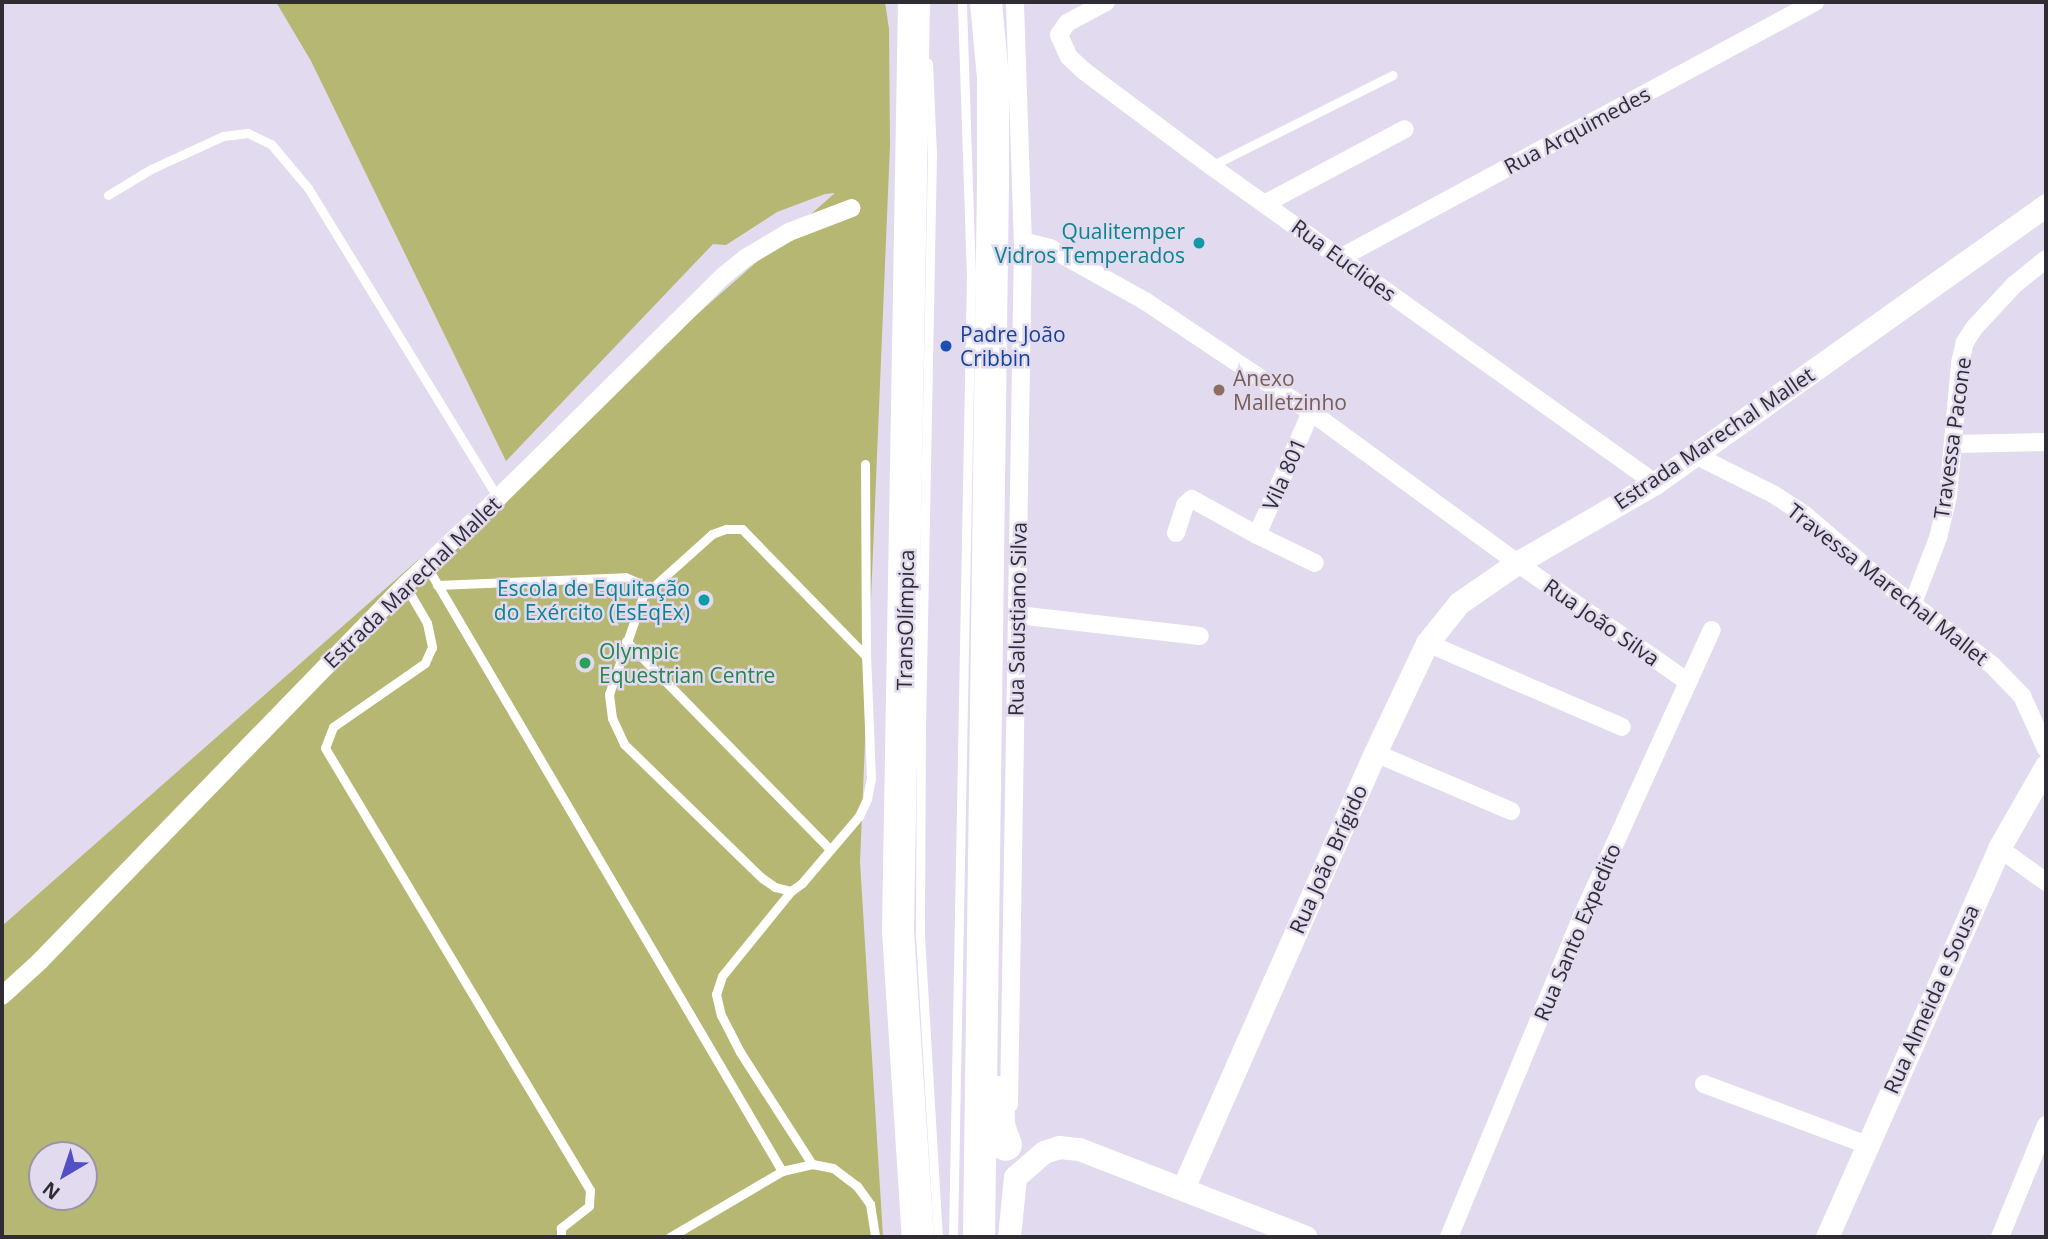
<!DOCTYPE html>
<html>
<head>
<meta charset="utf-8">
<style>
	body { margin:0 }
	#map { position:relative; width:2048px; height:1239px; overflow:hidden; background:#e2daee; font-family:"Open Sans",sans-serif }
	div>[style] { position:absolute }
	.green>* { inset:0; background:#b5b772 }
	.service>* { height:9px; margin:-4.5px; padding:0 4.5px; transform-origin:4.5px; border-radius:4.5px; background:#fff }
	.minor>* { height:18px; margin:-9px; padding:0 9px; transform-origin:9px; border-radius:9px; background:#fff }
	.tertiary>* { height:23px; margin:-11.5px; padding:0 11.5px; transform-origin:11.5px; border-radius:11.5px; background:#fff }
	.motorway>* { height:32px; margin:-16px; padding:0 16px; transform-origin:16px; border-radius:16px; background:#fff }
	.dots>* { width:19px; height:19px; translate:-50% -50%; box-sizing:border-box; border:4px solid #e2daee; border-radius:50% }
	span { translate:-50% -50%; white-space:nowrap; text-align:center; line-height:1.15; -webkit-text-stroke:5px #e2daee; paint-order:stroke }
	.street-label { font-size:21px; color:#302c34 }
	.culture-label { font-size:21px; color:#0d838f }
	.right { translate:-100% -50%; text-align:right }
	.transit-label { font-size:21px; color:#164399 }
	.left { translate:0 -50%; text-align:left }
	.education-label { font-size:21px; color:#785e54 }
	.leisure-label { font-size:21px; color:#27864d }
	.frame { position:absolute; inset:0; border:4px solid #302c34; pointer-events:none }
	.north { position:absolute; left:28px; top:1141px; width:70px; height:70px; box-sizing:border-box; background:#e2daee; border:2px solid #9b94a4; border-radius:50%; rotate:219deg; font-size:19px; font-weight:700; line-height:28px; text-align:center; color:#302c34 }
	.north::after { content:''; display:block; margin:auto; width:24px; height:32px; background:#5150c7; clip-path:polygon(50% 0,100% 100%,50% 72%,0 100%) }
</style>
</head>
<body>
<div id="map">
	<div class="green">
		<div style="clip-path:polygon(evenodd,276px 2px,885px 2px,889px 29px,890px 145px,860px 862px,883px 1237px,2px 1237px,2px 926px,835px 193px,825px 194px,777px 212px,726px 245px,713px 244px,506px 461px,311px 61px,276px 2px,42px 1155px,84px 1155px,84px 1197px,42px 1197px,42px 1155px)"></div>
	</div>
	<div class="service">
		<div style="left:928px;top:63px;width:91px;rotate:87.5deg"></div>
		<div style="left:932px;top:154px;width:571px;rotate:91.1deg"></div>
		<div style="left:921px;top:725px;width:211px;rotate:90.3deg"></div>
		<div style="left:920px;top:936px;width:302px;rotate:86.6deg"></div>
		<div style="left:1211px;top:166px;width:203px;rotate:-26.6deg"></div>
		<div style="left:108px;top:195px;width:50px;rotate:-31.2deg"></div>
		<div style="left:151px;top:169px;width:79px;rotate:-24.6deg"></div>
		<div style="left:223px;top:136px;width:25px;rotate:-7deg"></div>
		<div style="left:248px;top:133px;width:25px;rotate:26deg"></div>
		<div style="left:271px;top:144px;width:57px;rotate:49.9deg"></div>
		<div style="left:308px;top:188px;width:364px;rotate:58.5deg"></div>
		<div style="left:426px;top:565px;width:703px;rotate:59.57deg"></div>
		<div style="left:405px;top:585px;width:44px;rotate:59.9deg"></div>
		<div style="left:427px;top:623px;width:25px;rotate:78deg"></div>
		<div style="left:432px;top:647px;width:17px;rotate:114deg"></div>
		<div style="left:425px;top:663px;width:112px;rotate:145.2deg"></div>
		<div style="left:333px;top:727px;width:22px;rotate:111deg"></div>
		<div style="left:325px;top:748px;width:515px;rotate:59.06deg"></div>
		<div style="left:590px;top:1190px;width:16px;rotate:94deg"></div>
		<div style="left:589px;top:1206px;width:36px;rotate:142deg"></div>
		<div style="left:561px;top:1228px;width:9px;rotate:90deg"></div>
		<div style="left:437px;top:585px;width:188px;rotate:-2.4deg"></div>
		<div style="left:625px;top:577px;width:13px;rotate:23deg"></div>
		<div style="left:637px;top:582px;width:15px;rotate:67deg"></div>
		<div style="left:643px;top:596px;width:104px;rotate:109.1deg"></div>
		<div style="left:609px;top:694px;width:24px;rotate:83deg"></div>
		<div style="left:612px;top:718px;width:29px;rotate:65deg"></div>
		<div style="left:624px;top:744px;width:192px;rotate:44.2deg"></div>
		<div style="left:762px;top:878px;width:16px;rotate:35deg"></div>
		<div style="left:775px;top:887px;width:16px;rotate:14deg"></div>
		<div style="left:791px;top:891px;width:14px;rotate:-36deg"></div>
		<div style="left:802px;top:883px;width:88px;rotate:-49.6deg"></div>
		<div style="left:859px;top:816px;width:19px;rotate:-65deg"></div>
		<div style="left:867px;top:799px;width:21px;rotate:-79deg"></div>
		<div style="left:871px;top:778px;width:122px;rotate:-92.3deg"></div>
		<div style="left:866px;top:656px;width:192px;rotate:-90.3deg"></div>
		<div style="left:643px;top:596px;width:93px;rotate:-41.9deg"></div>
		<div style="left:712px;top:534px;width:15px;rotate:-20deg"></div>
		<div style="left:726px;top:529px;width:16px"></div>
		<div style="left:742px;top:529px;width:177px;rotate:45.7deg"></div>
		<div style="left:626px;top:641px;width:291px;rotate:45.6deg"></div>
		<div style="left:791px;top:891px;width:109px;rotate:129.1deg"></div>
		<div style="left:722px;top:976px;width:19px;rotate:108deg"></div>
		<div style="left:716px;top:994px;width:22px;rotate:77deg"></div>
		<div style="left:721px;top:1015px;width:42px;rotate:62.8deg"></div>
		<div style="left:740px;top:1052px;width:133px;rotate:57.3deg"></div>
		<div style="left:670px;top:1237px;width:130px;rotate:-30.5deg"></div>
		<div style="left:782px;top:1171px;width:31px;rotate:-13deg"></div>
		<div style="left:812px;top:1164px;width:21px;rotate:11deg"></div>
		<div style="left:833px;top:1168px;width:30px;rotate:37deg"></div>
		<div style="left:857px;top:1186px;width:22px;rotate:54deg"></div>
		<div style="left:870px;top:1204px;width:33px;rotate:81deg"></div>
		<div style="left:953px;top:1237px;width:960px;rotate:-88.93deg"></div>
		<div style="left:971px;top:277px;width:275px;rotate:-91.9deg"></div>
	</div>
	<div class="minor">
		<div style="left:1106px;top:2px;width:44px;rotate:151.7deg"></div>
		<div style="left:1067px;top:23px;width:14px;rotate:124deg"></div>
		<div style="left:1059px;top:35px;width:24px;rotate:66deg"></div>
		<div style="left:1069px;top:57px;width:21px;rotate:43deg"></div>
		<div style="left:1084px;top:71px;width:159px;rotate:36.8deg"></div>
		<div style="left:1211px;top:166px;width:546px;rotate:35.53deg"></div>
		<div style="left:1266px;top:203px;width:157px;rotate:-28deg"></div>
		<div style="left:1023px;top:245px;width:7px;rotate:-16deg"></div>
		<div style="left:1030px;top:243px;width:21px;rotate:14deg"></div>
		<div style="left:1050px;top:248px;width:109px;rotate:29.2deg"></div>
		<div style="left:1145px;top:301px;width:200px;rotate:33.8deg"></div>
		<div style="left:1311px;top:412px;width:255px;rotate:36.2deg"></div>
		<div style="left:1517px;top:563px;width:207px;rotate:34.8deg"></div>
		<div style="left:1340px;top:258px;width:540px;rotate:-28.32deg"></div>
		<div style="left:1311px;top:412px;width:134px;rotate:113.7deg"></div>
		<div style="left:1257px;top:535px;width:64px;rotate:25.8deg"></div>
		<div style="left:1955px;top:444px;width:91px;rotate:-1.3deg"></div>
		<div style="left:1695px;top:455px;width:87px;rotate:26.6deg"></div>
		<div style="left:1773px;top:494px;width:38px;rotate:33deg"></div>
		<div style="left:1805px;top:515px;width:100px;rotate:40.5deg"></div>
		<div style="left:1881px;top:580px;width:140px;rotate:37.4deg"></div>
		<div style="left:1992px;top:665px;width:43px;rotate:45.9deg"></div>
		<div style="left:2022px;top:696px;width:58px;rotate:65.6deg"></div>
		<div style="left:1176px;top:533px;width:29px;rotate:-72deg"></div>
		<div style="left:1185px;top:505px;width:9px;rotate:-41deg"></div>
		<div style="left:1192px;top:499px;width:74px;rotate:29deg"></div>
		<div style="left:1913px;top:603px;width:70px;rotate:-69deg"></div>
		<div style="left:1938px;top:538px;width:43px;rotate:-76.6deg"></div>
		<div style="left:1948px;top:496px;width:134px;rotate:-84.8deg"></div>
		<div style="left:1960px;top:363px;width:22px;rotate:-77deg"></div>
		<div style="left:1965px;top:342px;width:17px;rotate:-57deg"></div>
		<div style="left:1974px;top:328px;width:59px;rotate:-47.1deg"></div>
		<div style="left:2014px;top:285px;width:41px;rotate:-39.1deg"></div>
		<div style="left:1018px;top:615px;width:183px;rotate:6.6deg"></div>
		<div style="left:1427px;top:643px;width:212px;rotate:23.3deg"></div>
		<div style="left:1375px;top:753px;width:148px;rotate:23.1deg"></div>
		<div style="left:1999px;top:848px;width:58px;rotate:35.9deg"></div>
		<div style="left:2px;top:996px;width:52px;rotate:-42.6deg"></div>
		<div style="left:40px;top:961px;width:524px;rotate:-45.85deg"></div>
		<div style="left:405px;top:585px;width:127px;rotate:-43.1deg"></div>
		<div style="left:498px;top:498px;width:315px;rotate:-44.6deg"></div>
		<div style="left:722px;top:277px;width:32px;rotate:-39deg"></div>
		<div style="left:747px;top:257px;width:49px;rotate:-30.8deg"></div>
		<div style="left:789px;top:232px;width:67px;rotate:-20.9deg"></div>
		<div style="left:1704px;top:1084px;width:174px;rotate:20.5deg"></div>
		<div style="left:1009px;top:1104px;width:859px;rotate:-89.07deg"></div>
		<div style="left:1023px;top:245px;width:243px;rotate:-91.9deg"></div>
		<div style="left:1449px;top:1237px;width:347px;rotate:-67.5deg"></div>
		<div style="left:1582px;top:916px;width:314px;rotate:-65.6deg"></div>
		<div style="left:2000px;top:1237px;width:121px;rotate:-67.7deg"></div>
	</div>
	<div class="tertiary">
		<div style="left:1183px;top:1188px;width:475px;rotate:-66.2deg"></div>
		<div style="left:1375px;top:753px;width:122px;rotate:-64.7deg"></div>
		<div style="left:1427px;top:643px;width:51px;rotate:-51.3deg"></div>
		<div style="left:1459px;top:603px;width:70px;rotate:-34.6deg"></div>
		<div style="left:1517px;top:563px;width:160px;rotate:-30.1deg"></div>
		<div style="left:1655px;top:483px;width:480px;rotate:-35.4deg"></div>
		<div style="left:1009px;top:1237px;width:60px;rotate:-84.3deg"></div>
		<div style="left:1015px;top:1177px;width:38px;rotate:-41deg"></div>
		<div style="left:1044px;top:1152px;width:16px;rotate:-18deg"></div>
		<div style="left:1059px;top:1147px;width:20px;rotate:6deg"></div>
		<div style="left:1079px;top:1149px;width:243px;rotate:21.2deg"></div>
		<div style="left:1827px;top:1237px;width:425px;rotate:-66.1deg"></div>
		<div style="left:1999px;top:848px;width:95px;rotate:-60.2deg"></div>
	</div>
	<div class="motorway">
		<div style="left:914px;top:2px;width:929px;rotate:90.99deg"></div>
		<div style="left:898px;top:931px;width:307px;rotate:86.3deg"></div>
		<div style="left:998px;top:1092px;width:34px;rotate:88deg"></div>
		<div style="left:999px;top:1126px;width:20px;rotate:70deg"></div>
		<div style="left:979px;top:1237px;width:1050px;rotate:-89.24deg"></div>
		<div style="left:993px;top:187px;width:109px;rotate:-90deg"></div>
		<div style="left:993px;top:78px;width:76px;rotate:-95.3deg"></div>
	</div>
	<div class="dots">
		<div style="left:1199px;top:243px;background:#0f9aa8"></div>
		<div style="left:946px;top:346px;background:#1a4fb4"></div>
		<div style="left:1219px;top:390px;background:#8d6e63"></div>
		<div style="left:704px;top:600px;background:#0f9aa8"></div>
		<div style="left:585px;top:663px;background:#2e9e5b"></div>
	</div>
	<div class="street-label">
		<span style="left:1577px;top:130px;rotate:-28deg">Rua Arquimedes</span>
		<span style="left:1344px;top:260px;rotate:36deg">Rua Euclides</span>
		<span style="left:1714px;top:438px;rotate:-34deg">Estrada Marechal Mallet</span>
		<span style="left:1952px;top:438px;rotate:-82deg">Travessa Pacone</span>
		<span style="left:1284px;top:474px;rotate:-66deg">Vila 801</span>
		<span style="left:412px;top:582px;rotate:-44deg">Estrada Marechal Mallet</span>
		<span style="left:1888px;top:584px;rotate:38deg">Travessa Marechal Mallet</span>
		<span style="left:1017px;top:619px;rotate:-89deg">Rua Salustiano Silva</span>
		<span style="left:905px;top:620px;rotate:-89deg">TransOlímpica</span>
		<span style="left:1602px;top:622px;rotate:35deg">Rua João Silva</span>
		<span style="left:1328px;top:859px;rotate:-66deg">Rua João Brígido</span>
		<span style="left:1577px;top:932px;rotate:-67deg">Rua Santo Expedito</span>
		<span style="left:1931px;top:999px;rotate:-66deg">Rua Almeida e Sousa</span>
	</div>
	<div class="culture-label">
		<span class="right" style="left:1185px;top:243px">Qualitemper<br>Vidros Temperados</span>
		<span class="right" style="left:690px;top:600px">Escola de Equitação<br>do Exército (EsEqEx)</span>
	</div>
	<div class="transit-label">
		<span class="left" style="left:960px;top:346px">Padre João<br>Cribbin</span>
	</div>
	<div class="education-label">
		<span class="left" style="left:1233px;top:390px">Anexo<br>Malletzinho</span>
	</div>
	<div class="leisure-label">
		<span class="left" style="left:599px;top:663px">Olympic<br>Equestrian Centre</span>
	</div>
	<div class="frame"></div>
	<div class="north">N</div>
</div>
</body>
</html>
